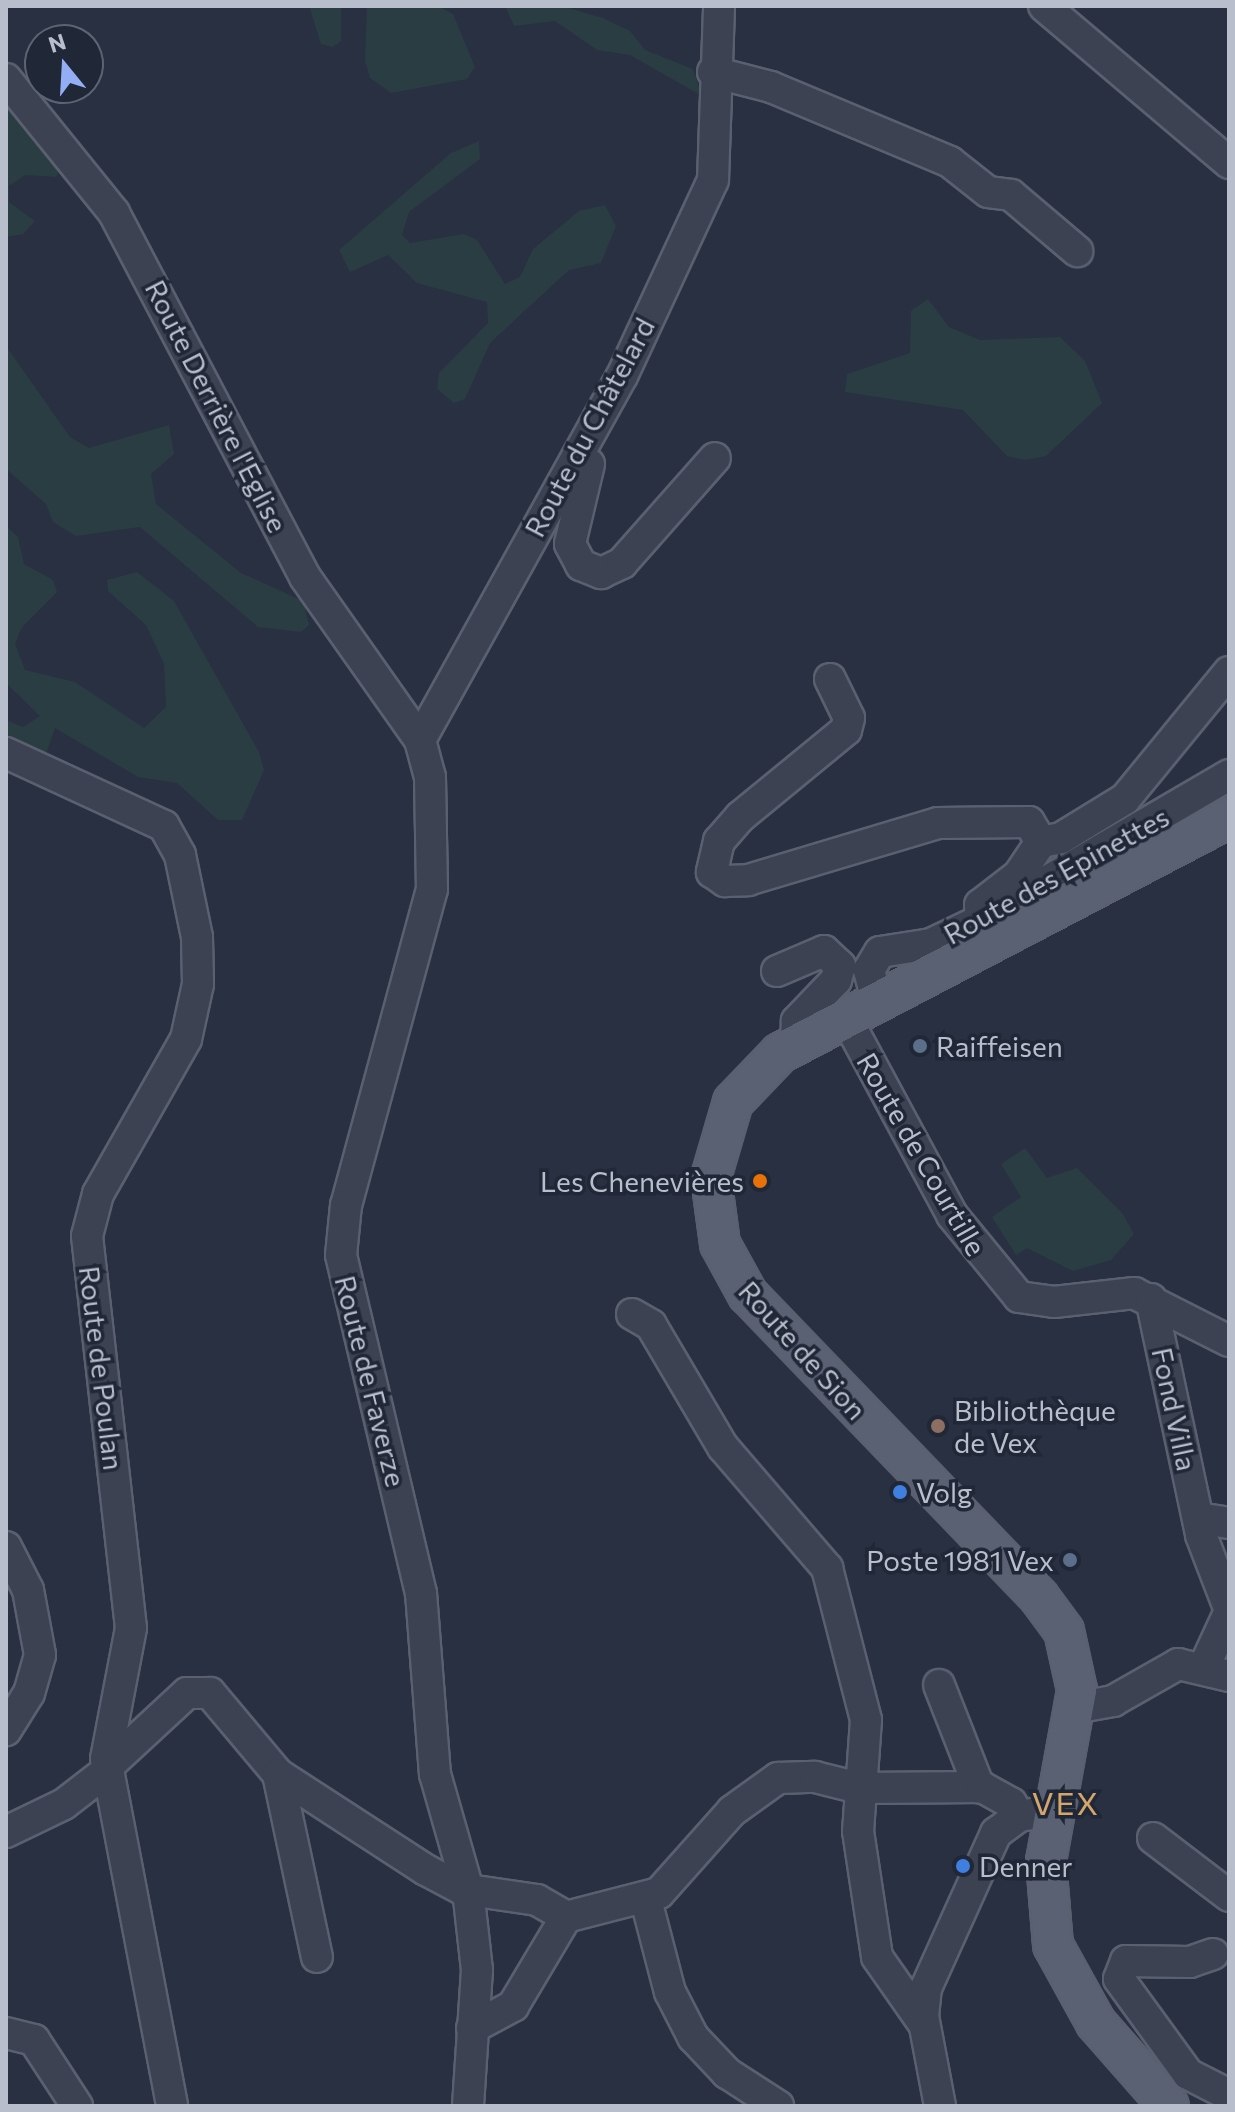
<!DOCTYPE html>
<html>
<head>
<meta charset="utf-8">
<style>
	body { margin:0 }
	#map { position:relative; width:1235px; height:2112px; overflow:hidden; background:#283042; font-family:Commissioner,sans-serif }
	div>[style] { position:absolute }
	.green>* { inset:0; background:#2a3d43 }
	.roads { filter:drop-shadow(2px 0 #5a606f) drop-shadow(-2px 0 #5a606f) drop-shadow(0 2px #5a606f) drop-shadow(0 -2px #5a606f) }
	.minor>* { height:30px; margin:-15px; padding:0 15px; transform-origin:15px; border-radius:15px; background:#3c4252 }
	.major>* { height:38px; margin:-19px; padding:0 19px; transform-origin:19px; border-radius:19px; background:#5a6172 }
	.dots>* { width:22px; height:22px; translate:-50% -50%; box-sizing:border-box; border:4px solid #202737; border-radius:50% }
	span { translate:-50% -50%; white-space:nowrap; text-align:center; line-height:1.15; -webkit-text-stroke:7px #202737; paint-order:stroke }
	.street-label { font-size:28px; color:#b9becc }
	.poi-label { font-size:28px; color:#b9becc }
	.left { translate:0 -50%; text-align:left }
	.right { translate:-100% -50%; text-align:right }
	.quarter-label { font-size:32px; color:#d4a56c; letter-spacing:2px }
	.frame { position:absolute; inset:0; border:8px solid #b9becc; pointer-events:none }
	.north { position:absolute; left:24px; top:24px; width:80px; height:80px; box-sizing:border-box; background:#202737; border:2px solid #5d6373; border-radius:50%; rotate:342deg; font-size:22px; font-weight:700; line-height:32px; text-align:center; color:#b9becc }
	.north::after { content:''; display:block; margin:auto; width:28px; height:36px; background:#94aef6; clip-path:polygon(50% 0,100% 100%,50% 72%,0 100%) }
</style>
</head>
<body>
<div id="map">
	<div class="green">
		<div style="clip-path:polygon(309px 6px,341px 6px,341px 41px,333px 47px,321px 44px)"></div>
		<div style="clip-path:polygon(367px 6px,438px 6px,453px 14px,475px 67px,467px 79px,391px 93px,370px 78px,365px 61px)"></div>
		<div style="clip-path:polygon(505px 6px,562px 6px,603px 18px,630px 31px,645px 50px,693px 69px,702px 96px,630px 55px,597px 50px,555px 21px,514px 26px)"></div>
		<div style="clip-path:polygon(6px 93px,61px 167px,56px 177px,25px 175px,9px 186px,9px 202px,35px 221px,23px 234px,6px 237px)"></div>
		<div style="clip-path:polygon(479px 141px,480px 159px,409px 212px,402px 235px,410px 243px,464px 234px,477px 240px,505px 284px,520px 277px,533px 249px,579px 211px,605px 205px,616px 226px,601px 263px,569px 270px,490px 343px,465px 399px,454px 403px,437px 389px,439px 373px,488px 323px,487px 302px,417px 283px,388px 255px,350px 272px,339px 250px,451px 153px)"></div>
		<div style="clip-path:polygon(928px 299px,949px 327px,980px 340px,1060px 337px,1085px 361px,1102px 403px,1046px 456px,1025px 460px,1007px 456px,963px 410px,845px 392px,847px 374px,910px 353px,911px 311px)"></div>
		<div style="clip-path:polygon(6px 346px,70px 437px,89px 448px,169px 425px,174px 454px,151px 474px,156px 504px,241px 573px,303px 601px,309px 625px,301px 632px,258px 627px,140px 527px,76px 536px,53px 522px,46px 504px,6px 469px)"></div>
		<div style="clip-path:polygon(6px 526px,18px 537px,24px 564px,53px 580px,57px 592px,22px 627px,15px 644px,25px 670px,75px 682px,144px 728px,166px 707px,164px 664px,146px 625px,108px 591px,107px 580px,137px 572px,174px 601px,259px 752px,264px 770px,242px 820px,218px 820px,177px 783px,138px 777px,55px 728px,45px 757px,6px 738px,6px 720px,23px 727px,40px 716px,6px 683px)"></div>
		<div style="clip-path:polygon(1025px 1148px,1047px 1178px,1077px 1168px,1123px 1214px,1134px 1234px,1111px 1260px,1073px 1271px,1027px 1248px,1016px 1255px,992px 1217px,1021px 1197px,1001px 1164px)"></div>
	</div>
	<div class="roads">
		<div class="minor">
			<div style="left:1044px;top:6px;width:243px;rotate:40.3deg"></div>
			<div style="left:713px;top:72px;width:60px;rotate:14.5deg"></div>
			<div style="left:771px;top:87px;width:194px;rotate:22.7deg"></div>
			<div style="left:950px;top:162px;width:48px;rotate:38.3deg"></div>
			<div style="left:988px;top:192px;width:23px;rotate:7deg"></div>
			<div style="left:1011px;top:195px;width:87px;rotate:40.3deg"></div>
			<div style="left:6px;top:79px;width:172px;rotate:51.1deg"></div>
			<div style="left:114px;top:213px;width:411px;rotate:62.3deg"></div>
			<div style="left:305px;top:577px;width:199px;rotate:54.8deg"></div>
			<div style="left:420px;top:740px;width:38px;rotate:75deg"></div>
			<div style="left:430px;top:777px;width:112px;rotate:89deg"></div>
			<div style="left:432px;top:889px;width:327px;rotate:105.2deg"></div>
			<div style="left:346px;top:1205px;width:50px;rotate:95.7deg"></div>
			<div style="left:341px;top:1255px;width:347px;rotate:76.7deg"></div>
			<div style="left:421px;top:1593px;width:182px;rotate:85.6deg"></div>
			<div style="left:435px;top:1774px;width:121px;rotate:74.1deg"></div>
			<div style="left:468px;top:1890px;width:81px;rotate:83.6deg"></div>
			<div style="left:477px;top:1970px;width:136px;rotate:93.8deg"></div>
			<div style="left:589px;top:464px;width:82px;rotate:103.4deg"></div>
			<div style="left:570px;top:544px;width:24px;rotate:62deg"></div>
			<div style="left:581px;top:565px;width:22px;rotate:22deg"></div>
			<div style="left:601px;top:573px;width:23px;rotate:-25deg"></div>
			<div style="left:622px;top:563px;width:140px;rotate:-48.5deg"></div>
			<div style="left:830px;top:679px;width:43px;rotate:64deg"></div>
			<div style="left:849px;top:718px;width:12px;rotate:104deg"></div>
			<div style="left:846px;top:730px;width:137px;rotate:140.6deg"></div>
			<div style="left:740px;top:817px;width:32px;rotate:131deg"></div>
			<div style="left:719px;top:841px;width:32px;rotate:103deg"></div>
			<div style="left:712px;top:872px;width:16px;rotate:35deg"></div>
			<div style="left:725px;top:881px;width:23px;rotate:-2deg"></div>
			<div style="left:748px;top:880px;width:198px;rotate:-16.7deg"></div>
			<div style="left:938px;top:823px;width:91px;rotate:-0.6deg"></div>
			<div style="left:1029px;top:822px;width:23px;rotate:59deg"></div>
			<div style="left:1041px;top:842px;width:40px;rotate:124deg"></div>
			<div style="left:1019px;top:875px;width:49px;rotate:142.4deg"></div>
			<div style="left:980px;top:905px;width:15px;rotate:86deg"></div>
			<div style="left:420px;top:740px;width:416px;rotate:-61deg"></div>
			<div style="left:622px;top:376px;width:216px;rotate:-65.1deg"></div>
			<div style="left:713px;top:180px;width:174px;rotate:-88deg"></div>
			<div style="left:6px;top:753px;width:174px;rotate:24.8deg"></div>
			<div style="left:164px;top:826px;width:33px;rotate:61deg"></div>
			<div style="left:180px;top:855px;width:84px;rotate:78.3deg"></div>
			<div style="left:197px;top:937px;width:47px;rotate:88.8deg"></div>
			<div style="left:198px;top:984px;width:56px;rotate:102.3deg"></div>
			<div style="left:186px;top:1039px;width:178px;rotate:119.6deg"></div>
			<div style="left:98px;top:1194px;width:43px;rotate:104.7deg"></div>
			<div style="left:87px;top:1236px;width:394px;rotate:83.6deg"></div>
			<div style="left:131px;top:1628px;width:133px;rotate:100.8deg"></div>
			<div style="left:106px;top:1759px;width:353px;rotate:79.2deg"></div>
			<div style="left:1041px;top:842px;width:20px;rotate:-11deg"></div>
			<div style="left:1061px;top:838px;width:75px;rotate:-31.4deg"></div>
			<div style="left:1125px;top:799px;width:164px;rotate:-50.7deg"></div>
			<div style="left:777px;top:971px;width:51px;rotate:-23.1deg"></div>
			<div style="left:824px;top:951px;width:22px;rotate:43deg"></div>
			<div style="left:840px;top:966px;width:15px;rotate:106deg"></div>
			<div style="left:836px;top:980px;width:57px;rotate:133.6deg"></div>
			<div style="left:797px;top:1021px;width:22px;rotate:93deg"></div>
			<div style="left:877px;top:1000px;width:31px;rotate:-105deg"></div>
			<div style="left:869px;top:970px;width:21px;rotate:-59deg"></div>
			<div style="left:880px;top:952px;width:52px;rotate:-8.9deg"></div>
			<div style="left:931px;top:944px;width:55px;rotate:-25.6deg"></div>
			<div style="left:981px;top:920px;width:287px;rotate:-30.3deg"></div>
			<div style="left:845px;top:1016px;width:226px;rotate:61.7deg"></div>
			<div style="left:952px;top:1215px;width:106px;rotate:50.7deg"></div>
			<div style="left:1019px;top:1297px;width:35px;rotate:8deg"></div>
			<div style="left:1054px;top:1302px;width:81px;rotate:-6.4deg"></div>
			<div style="left:1134px;top:1293px;width:106px;rotate:26.8deg"></div>
			<div style="left:1151px;top:1299px;width:241px;rotate:78deg"></div>
			<div style="left:1201px;top:1535px;width:78px;rotate:69deg"></div>
			<div style="left:632px;top:1314px;width:22px;rotate:30deg"></div>
			<div style="left:651px;top:1325px;width:142px;rotate:59.5deg"></div>
			<div style="left:723px;top:1447px;width:160px;rotate:49.3deg"></div>
			<div style="left:827px;top:1568px;width:157px;rotate:75.6deg"></div>
			<div style="left:866px;top:1720px;width:111px;rotate:94.1deg"></div>
			<div style="left:858px;top:1831px;width:127px;rotate:81.4deg"></div>
			<div style="left:877px;top:1957px;width:82px;rotate:55deg"></div>
			<div style="left:1198px;top:1518px;width:31px;rotate:9deg"></div>
			<div style="left:6px;top:1547px;width:48px;rotate:62.9deg"></div>
			<div style="left:28px;top:1590px;width:66px;rotate:79.5deg"></div>
			<div style="left:40px;top:1655px;width:40px;rotate:106deg"></div>
			<div style="left:29px;top:1693px;width:44px;rotate:121.9deg"></div>
			<div style="left:1205px;top:1665px;width:57px;rotate:-65.2deg"></div>
			<div style="left:939px;top:1685px;width:110px;rotate:68.6deg"></div>
			<div style="left:1074px;top:1708px;width:40px;rotate:-10deg"></div>
			<div style="left:1113px;top:1701px;width:75px;rotate:-29.6deg"></div>
			<div style="left:1178px;top:1664px;width:52px;rotate:13.2deg"></div>
			<div style="left:107px;top:1767px;width:109px;rotate:-42.8deg"></div>
			<div style="left:187px;top:1693px;width:23px"></div>
			<div style="left:210px;top:1693px;width:106px;rotate:50deg"></div>
			<div style="left:278px;top:1774px;width:176px;rotate:33deg"></div>
			<div style="left:426px;top:1870px;width:41px;rotate:27.8deg"></div>
			<div style="left:462px;top:1889px;width:76px;rotate:8.3deg"></div>
			<div style="left:537px;top:1900px;width:34px;rotate:30deg"></div>
			<div style="left:278px;top:1774px;width:187px;rotate:78deg"></div>
			<div style="left:6px;top:1832px;width:64px;rotate:-25.8deg"></div>
			<div style="left:64px;top:1804px;width:56px;rotate:-37.7deg"></div>
			<div style="left:1153px;top:1838px;width:96px;rotate:37.3deg"></div>
			<div style="left:646px;top:1900px;width:95px;rotate:75.4deg"></div>
			<div style="left:670px;top:1992px;width:51px;rotate:62.9deg"></div>
			<div style="left:693px;top:2037px;width:50px;rotate:46.6deg"></div>
			<div style="left:727px;top:2073px;width:61px;rotate:32.9deg"></div>
			<div style="left:1213px;top:1954px;width:24px;rotate:161deg"></div>
			<div style="left:1190px;top:1962px;width:64px;rotate:-179.1deg"></div>
			<div style="left:1126px;top:1961px;width:19px;rotate:111deg"></div>
			<div style="left:1119px;top:1979px;width:117px;rotate:54deg"></div>
			<div style="left:1188px;top:2074px;width:46px;rotate:27.1deg"></div>
			<div style="left:472px;top:2028px;width:47px;rotate:-28.2deg"></div>
			<div style="left:513px;top:2006px;width:104px;rotate:-59.2deg"></div>
			<div style="left:566px;top:1917px;width:96px;rotate:-14.5deg"></div>
			<div style="left:659px;top:1893px;width:110px;rotate:-48.3deg"></div>
			<div style="left:732px;top:1811px;width:57px;rotate:-35.7deg"></div>
			<div style="left:778px;top:1778px;width:37px;rotate:-2deg"></div>
			<div style="left:815px;top:1777px;width:45px;rotate:14deg"></div>
			<div style="left:859px;top:1788px;width:123px;rotate:-0.5deg"></div>
			<div style="left:982px;top:1787px;width:33px;rotate:29deg"></div>
			<div style="left:1011px;top:1803px;width:15px;rotate:58deg"></div>
			<div style="left:6px;top:2033px;width:29px;rotate:14deg"></div>
			<div style="left:34px;top:2040px;width:79px;rotate:56.9deg"></div>
			<div style="left:940px;top:2106px;width:92px;rotate:-100.7deg"></div>
			<div style="left:923px;top:2016px;width:28px;rotate:-84deg"></div>
			<div style="left:926px;top:1988px;width:170px;rotate:-65.7deg"></div>
			<div style="left:996px;top:1833px;width:29px;rotate:-36deg"></div>
			<div style="left:1019px;top:1816px;width:20px;rotate:-9deg"></div>
		</div>
		<div class="major">
			<div style="left:1169px;top:2106px;width:111px;rotate:-131.3deg"></div>
			<div style="left:1096px;top:2023px;width:89px;rotate:-118.9deg"></div>
			<div style="left:1053px;top:1945px;width:84px;rotate:-94.8deg"></div>
			<div style="left:1046px;top:1861px;width:174px;rotate:-79.7deg"></div>
			<div style="left:1077px;top:1690px;width:60px;rotate:-102.4deg"></div>
			<div style="left:1064px;top:1631px;width:42px;rotate:-126.3deg"></div>
			<div style="left:1039px;top:1597px;width:419px;rotate:-133.9deg"></div>
			<div style="left:748px;top:1295px;width:58px;rotate:-118.8deg"></div>
			<div style="left:720px;top:1244px;width:68px;rotate:-97.7deg"></div>
			<div style="left:711px;top:1177px;width:78px;rotate:-73.7deg"></div>
			<div style="left:733px;top:1102px;width:68px;rotate:-46.2deg"></div>
			<div style="left:780px;top:1053px;width:507px;rotate:-27.63deg"></div>
		</div>
	</div>
	<div class="dots">
		<div style="left:920px;top:1046px;background:#5c6f8a"></div>
		<div style="left:760px;top:1181px;background:#e8710a"></div>
		<div style="left:938px;top:1426px;background:#8d6e63"></div>
		<div style="left:900px;top:1492px;background:#3f7fe0"></div>
		<div style="left:1070px;top:1560px;background:#5c6f8a"></div>
		<div style="left:963px;top:1866px;background:#3f7fe0"></div>
	</div>
	<div class="street-label">
		<span style="left:217px;top:406px;rotate:63deg">Route Derrière l'Eglise</span>
		<span style="left:589px;top:427px;rotate:-62deg">Route du Châtelard</span>
		<span style="left:1056px;top:875px;rotate:-29deg">Route des Epinettes</span>
		<span style="left:922px;top:1154px;rotate:60deg">Route de Courtille</span>
		<span style="left:803px;top:1350px;rotate:48deg">Route de Sion</span>
		<span style="left:102px;top:1368px;rotate:83deg">Route de Poulan</span>
		<span style="left:371px;top:1381px;rotate:76deg">Route de Faverze</span>
		<span style="left:1175px;top:1409px;rotate:78deg">Fond Villa</span>
	</div>
	<div class="poi-label">
		<span class="left" style="left:936px;top:1046px">Raiffeisen</span>
		<span class="right" style="left:744px;top:1181px">Les Chenevières</span>
		<span class="left" style="left:954px;top:1426px">Bibliothèque<br>de Vex</span>
		<span class="left" style="left:916px;top:1492px">Volg</span>
		<span class="right" style="left:1054px;top:1560px">Poste 1981 Vex</span>
		<span class="left" style="left:979px;top:1866px">Denner</span>
	</div>
	<div class="quarter-label">
		<span style="left:1066px;top:1802px">VEX</span>
	</div>
	<div class="frame"></div>
	<div class="north">N</div>
</div>
</body>
</html>
